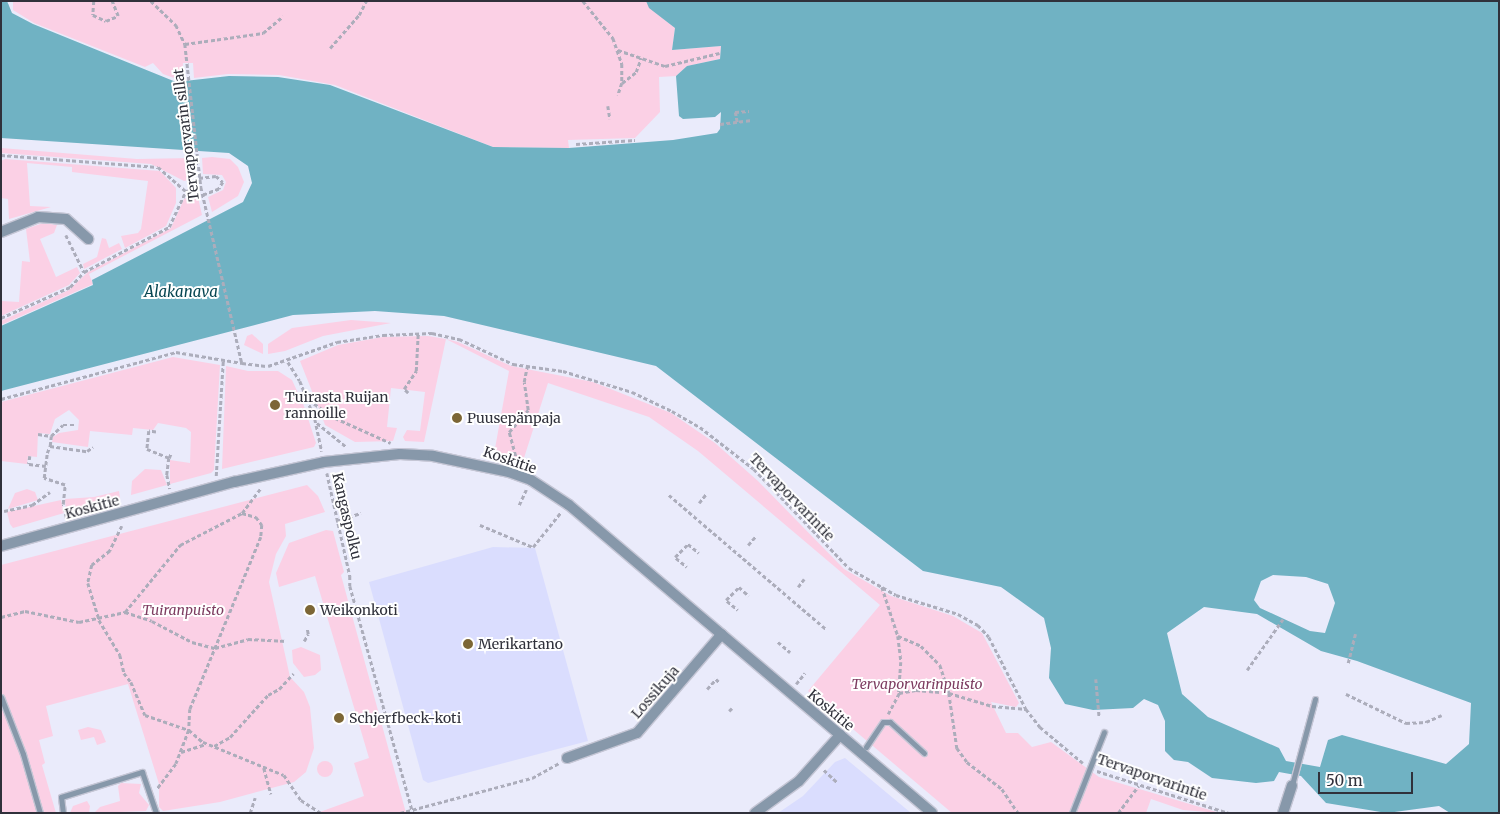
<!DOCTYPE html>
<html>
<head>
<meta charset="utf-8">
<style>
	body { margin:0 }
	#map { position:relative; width:1500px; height:814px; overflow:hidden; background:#eaebfb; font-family:Merriweather,serif }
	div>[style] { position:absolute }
	.built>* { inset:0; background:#daddfe }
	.green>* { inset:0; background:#fbd0e5 }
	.round { border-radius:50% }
	.water>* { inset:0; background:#70b2c3 }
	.path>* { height:2.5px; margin-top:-1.25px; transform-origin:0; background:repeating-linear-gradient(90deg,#acadbb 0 4px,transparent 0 6.5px) }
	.roads { filter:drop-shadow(1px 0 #c5c6d5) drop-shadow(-1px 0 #c5c6d5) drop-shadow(0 1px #c5c6d5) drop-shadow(0 -1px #c5c6d5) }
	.lane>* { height:5px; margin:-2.5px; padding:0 2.5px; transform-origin:2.5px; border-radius:2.5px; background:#8798aa }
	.street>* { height:10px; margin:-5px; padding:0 5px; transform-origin:5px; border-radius:5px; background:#8798aa }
	.dots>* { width:14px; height:14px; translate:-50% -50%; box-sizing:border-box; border:2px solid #fff; border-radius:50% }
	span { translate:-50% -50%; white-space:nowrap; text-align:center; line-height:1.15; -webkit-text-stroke:4px #fff; paint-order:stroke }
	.street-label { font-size:14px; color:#30313b }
	.poi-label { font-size:14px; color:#30313b }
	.left { translate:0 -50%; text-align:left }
	.park-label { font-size:14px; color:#7d3c60; font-style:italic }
	.water-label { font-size:15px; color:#074652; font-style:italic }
	.frame { position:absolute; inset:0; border:2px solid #30313b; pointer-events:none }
	.scale { position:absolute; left:1318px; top:772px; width:95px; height:22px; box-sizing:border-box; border:2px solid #30313b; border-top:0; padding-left:6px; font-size:15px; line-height:18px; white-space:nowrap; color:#30313b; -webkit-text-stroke:4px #fff; paint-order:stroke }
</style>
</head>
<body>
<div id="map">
	<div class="built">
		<div style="clip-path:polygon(493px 547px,535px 548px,588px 741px,428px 783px,423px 780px,369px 582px)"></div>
		<div style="clip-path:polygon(845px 758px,911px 813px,778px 813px,803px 796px,835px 762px)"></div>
	</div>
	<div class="green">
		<div style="clip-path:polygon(13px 1px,646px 1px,650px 8px,675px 28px,672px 50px,721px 46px,720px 59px,687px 66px,676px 76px,659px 77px,660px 112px,635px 138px,568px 140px,569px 148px,493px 147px,335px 85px,279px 75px,228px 74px,194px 78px,193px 63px,183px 63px,182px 79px,174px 78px,163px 74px,153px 63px,145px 67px,34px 23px,13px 10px)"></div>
		<div style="clip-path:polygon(1px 148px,137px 159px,192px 158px,193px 179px,184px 181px,151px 164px,1px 153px)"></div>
		<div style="clip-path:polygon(212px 157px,230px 159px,238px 167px,244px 182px,238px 196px,212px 212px,208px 197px,223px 190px,226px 182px,222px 175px,203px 174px,202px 158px)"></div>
		<div style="clip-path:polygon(5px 159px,160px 171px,176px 188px,176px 203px,166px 226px,125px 248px,121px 236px,138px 233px,141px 229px,148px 181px,72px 172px,72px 167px,27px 163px,30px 206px,51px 207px,9px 219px,8px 199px,1px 198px,1px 161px)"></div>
		<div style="clip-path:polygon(197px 193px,202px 215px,89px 274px,93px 284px,1px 325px,1px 321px,69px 290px,88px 272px,171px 228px,184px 199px)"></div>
		<div style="clip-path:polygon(43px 223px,57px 225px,54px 233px,40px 239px,56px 277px,77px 267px,80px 273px,69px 285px,1px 316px,1px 301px,19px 302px,22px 261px,30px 262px,26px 229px)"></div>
		<div style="clip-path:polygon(102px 238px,106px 239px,109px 248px,119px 243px,122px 249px,84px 269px,83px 264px,97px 257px)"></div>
		<div style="clip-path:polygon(351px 320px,391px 323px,323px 336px,285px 351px,268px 354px,268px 344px,292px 328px)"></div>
		<div style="clip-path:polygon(252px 334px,263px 344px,263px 354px,244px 345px,247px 336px)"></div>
		<div style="clip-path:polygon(428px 336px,446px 339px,458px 342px,511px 366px,593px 382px,671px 413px,715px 443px,758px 481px,844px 569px,891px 596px,953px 616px,982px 633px,1019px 703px,1016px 707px,991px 702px,1006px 733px,1018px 733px,1032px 747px,1051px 742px,1099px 777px,1220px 813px,1183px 810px,1151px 799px,1146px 813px,952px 813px,808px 691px,880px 605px,698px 451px,649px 417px,548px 383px,523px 461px,494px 454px,509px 371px,446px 339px,424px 442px,405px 441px,403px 437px,407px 430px,420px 431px,425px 392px,391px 388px,387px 427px,397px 428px,393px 441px,355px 442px,325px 425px,317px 403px,322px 398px,315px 399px,300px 361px,338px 345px,383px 337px)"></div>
		<div style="clip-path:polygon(173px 357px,220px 365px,214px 470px,211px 473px,170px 484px,170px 460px,190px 463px,191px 432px,186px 428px,158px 423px,153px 430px,133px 428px,132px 435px,90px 431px,88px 447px,52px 442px,53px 437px,59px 433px,78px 430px,79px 420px,69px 410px,55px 419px,50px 434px,38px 433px,37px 457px,28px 456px,27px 464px,1px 461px,1px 402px)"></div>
		<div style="clip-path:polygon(226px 366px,248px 371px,278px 371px,292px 380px,304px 406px,316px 443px,314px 447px,222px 469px)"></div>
		<div style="clip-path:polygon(145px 469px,161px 470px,167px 485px,131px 495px,132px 481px)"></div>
		<div style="clip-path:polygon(307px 485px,318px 496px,325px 512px,285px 524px,286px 536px,276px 554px,269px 582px,290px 677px,304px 692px,310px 707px,314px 748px,306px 772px,294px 782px,220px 802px,163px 811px,159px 807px,159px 784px,128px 684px,46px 706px,53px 736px,39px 740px,45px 763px,42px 765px,56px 813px,1px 813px,1px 565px)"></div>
		<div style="clip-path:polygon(27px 489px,35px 492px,38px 500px,8px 509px,15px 493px)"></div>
		<div style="clip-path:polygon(119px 491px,120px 498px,66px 513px,65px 499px,94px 497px)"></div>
		<div style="clip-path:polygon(61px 500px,64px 513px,13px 528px,10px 524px,7px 512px)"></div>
		<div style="clip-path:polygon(326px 530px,333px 531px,344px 572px,341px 575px,406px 813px,317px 813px,364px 796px,354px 763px,369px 758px,315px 576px,279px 587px,276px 573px,289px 543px)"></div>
		<div style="clip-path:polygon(301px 647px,320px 655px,321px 670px,315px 675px,304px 677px,293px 663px,292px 650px)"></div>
		<div style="clip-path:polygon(88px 727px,101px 730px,106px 742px,97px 745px,94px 737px,81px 740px,78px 730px)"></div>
		<div class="round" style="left:317px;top:761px;width:16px;height:16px"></div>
		<div style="clip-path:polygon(121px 783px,141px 784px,139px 793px,149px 805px,146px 811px,94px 813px,100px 807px,120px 801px,118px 786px)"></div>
		<div style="clip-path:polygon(87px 801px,90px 806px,89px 813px,70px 813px,73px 806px)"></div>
	</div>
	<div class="water">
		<div style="clip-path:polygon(evenodd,1px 1px,7px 1px,12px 13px,33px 24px,176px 82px,229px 76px,278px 77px,330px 85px,493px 147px,569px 148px,673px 140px,717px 133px,720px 129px,721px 112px,715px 117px,683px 119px,679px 116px,676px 76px,687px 66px,720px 59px,721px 46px,672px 50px,675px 28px,649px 8px,646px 1px,1499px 1px,1499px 813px,1450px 813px,1439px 806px,1387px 813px,1326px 803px,1301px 776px,1279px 772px,1274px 781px,1256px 783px,1212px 778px,1188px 762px,1174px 760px,1165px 751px,1165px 721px,1158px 705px,1144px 699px,1133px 708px,1093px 710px,1065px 704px,1049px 678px,1051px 648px,1044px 618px,1001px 587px,923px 571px,656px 366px,444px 316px,375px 311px,293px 315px,1px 391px,1px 326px,93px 285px,92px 280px,243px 202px,252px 183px,248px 166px,229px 153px,1px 138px,1px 1px,1273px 575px,1306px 577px,1328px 584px,1335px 603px,1325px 633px,1310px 631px,1260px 608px,1254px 600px,1261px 581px,1273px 575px,1px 1px,1204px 607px,1257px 614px,1321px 651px,1357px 661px,1471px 703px,1469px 744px,1446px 764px,1342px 735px,1328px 740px,1320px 767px,1286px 761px,1279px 748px,1208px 717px,1182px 694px,1167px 633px,1204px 607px)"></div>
	</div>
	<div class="path">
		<div style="left:94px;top:1px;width:14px;rotate:94deg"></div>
		<div style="left:93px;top:15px;width:14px;rotate:25deg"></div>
		<div style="left:106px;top:21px;width:13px;rotate:-23deg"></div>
		<div style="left:118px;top:16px;width:16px;rotate:-112deg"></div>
		<div style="left:151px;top:1px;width:35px;rotate:44deg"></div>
		<div style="left:176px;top:25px;width:21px;rotate:65deg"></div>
		<div style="left:185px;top:44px;width:144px;rotate:83.6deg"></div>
		<div style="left:201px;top:187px;width:181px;rotate:76.9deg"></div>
		<div style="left:242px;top:363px;width:26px;rotate:7deg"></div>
		<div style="left:268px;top:366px;width:73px;rotate:-19.2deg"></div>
		<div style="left:337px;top:342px;width:47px;rotate:-8.7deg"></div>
		<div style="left:383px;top:335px;width:49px;rotate:-2.3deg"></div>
		<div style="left:432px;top:333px;width:28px;rotate:13deg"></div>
		<div style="left:459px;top:339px;width:60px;rotate:24.8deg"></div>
		<div style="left:513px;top:364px;width:50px;rotate:8deg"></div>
		<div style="left:563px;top:371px;width:72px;rotate:16.9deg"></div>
		<div style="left:632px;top:392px;width:44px;rotate:25.4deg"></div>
		<div style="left:672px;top:411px;width:32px;rotate:30deg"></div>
		<div style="left:700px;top:427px;width:68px;rotate:37.9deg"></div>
		<div style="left:754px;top:469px;width:137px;rotate:46.2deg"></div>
		<div style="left:849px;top:568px;width:54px;rotate:29.9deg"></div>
		<div style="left:896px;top:595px;width:65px;rotate:17deg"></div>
		<div style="left:958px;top:614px;width:23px;rotate:29deg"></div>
		<div style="left:978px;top:625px;width:16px;rotate:47deg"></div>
		<div style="left:989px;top:637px;width:81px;rotate:62.8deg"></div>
		<div style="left:1026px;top:709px;width:23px;rotate:52deg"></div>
		<div style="left:1040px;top:727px;width:56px;rotate:39.9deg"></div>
		<div style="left:583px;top:1px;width:48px;rotate:51deg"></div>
		<div style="left:613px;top:38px;width:28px;rotate:71deg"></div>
		<div style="left:622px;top:64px;width:19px;rotate:90deg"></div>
		<div style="left:622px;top:83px;width:13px;rotate:108deg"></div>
		<div style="left:185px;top:44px;width:79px;rotate:-8deg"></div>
		<div style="left:263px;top:33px;width:26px;rotate:-40deg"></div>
		<div style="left:330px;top:48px;width:44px;rotate:-48.7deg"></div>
		<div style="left:359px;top:15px;width:16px;rotate:-63deg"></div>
		<div style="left:618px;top:50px;width:50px;rotate:18.8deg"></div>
		<div style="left:665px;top:66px;width:56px;rotate:-13.5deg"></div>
		<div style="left:622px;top:83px;width:18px;rotate:-38deg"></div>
		<div style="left:636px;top:72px;width:15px;rotate:-70deg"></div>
		<div style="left:608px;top:106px;width:13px;rotate:81deg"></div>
		<div style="left:737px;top:122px;width:10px;rotate:-101deg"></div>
		<div style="left:735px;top:112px;width:14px;rotate:-4deg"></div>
		<div style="left:720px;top:124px;width:32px;rotate:-7deg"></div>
		<div style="left:576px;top:144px;width:59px;rotate:-3.9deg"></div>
		<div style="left:1px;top:155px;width:157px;rotate:4.4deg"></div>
		<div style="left:158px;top:167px;width:37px;rotate:41deg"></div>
		<div style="left:186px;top:191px;width:16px;rotate:-15deg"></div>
		<div style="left:199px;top:178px;width:17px;rotate:-7deg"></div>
		<div style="left:216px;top:176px;width:9px;rotate:41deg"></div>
		<div style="left:223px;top:182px;width:8px;rotate:120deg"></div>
		<div style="left:219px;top:189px;width:17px;rotate:159deg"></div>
		<div style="left:66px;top:235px;width:41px;rotate:64.1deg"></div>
		<div style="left:1px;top:318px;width:76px;rotate:-24.2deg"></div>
		<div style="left:70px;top:287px;width:21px;rotate:-47deg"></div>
		<div style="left:84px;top:272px;width:96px;rotate:-27.9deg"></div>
		<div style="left:169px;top:227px;width:40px;rotate:-65deg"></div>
		<div style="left:288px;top:362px;width:22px;rotate:58deg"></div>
		<div style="left:300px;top:381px;width:41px;rotate:68.5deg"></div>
		<div style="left:315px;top:419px;width:33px;rotate:78deg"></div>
		<div style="left:408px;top:393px;width:6px;rotate:-135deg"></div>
		<div style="left:404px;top:389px;width:22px;rotate:-56deg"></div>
		<div style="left:416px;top:371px;width:37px;rotate:-87deg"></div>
		<div style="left:1px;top:399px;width:181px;rotate:-15deg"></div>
		<div style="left:176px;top:352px;width:67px;rotate:9.5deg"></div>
		<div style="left:309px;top:400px;width:32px;rotate:35deg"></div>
		<div style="left:335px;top:418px;width:61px;rotate:24.1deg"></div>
		<div style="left:317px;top:423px;width:38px;rotate:39deg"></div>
		<div style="left:156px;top:432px;width:7px;rotate:-172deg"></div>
		<div style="left:149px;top:431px;width:18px;rotate:96deg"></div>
		<div style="left:147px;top:449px;width:24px;rotate:22deg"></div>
		<div style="left:169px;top:458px;width:17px;rotate:97deg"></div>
		<div style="left:167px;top:475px;width:14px;rotate:78deg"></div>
		<div style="left:38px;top:434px;width:13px;rotate:9deg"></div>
		<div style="left:51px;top:436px;width:16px;rotate:-43deg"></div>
		<div style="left:63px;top:425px;width:12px"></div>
		<div style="left:50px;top:446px;width:10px;rotate:-84deg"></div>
		<div style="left:30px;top:456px;width:8px;rotate:97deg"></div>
		<div style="left:29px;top:464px;width:17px;rotate:7deg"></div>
		<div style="left:169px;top:458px;width:5px;rotate:-68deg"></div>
		<div style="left:517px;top:462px;width:31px;rotate:-105deg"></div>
		<div style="left:509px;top:432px;width:29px;rotate:-49deg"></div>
		<div style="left:528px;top:410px;width:28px;rotate:-98deg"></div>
		<div style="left:524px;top:382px;width:16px;rotate:-79deg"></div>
		<div style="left:327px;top:473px;width:106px;rotate:77.4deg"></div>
		<div style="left:350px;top:576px;width:10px;rotate:90deg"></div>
		<div style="left:350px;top:586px;width:236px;rotate:74.5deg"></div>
		<div style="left:216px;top:476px;width:116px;rotate:-86.5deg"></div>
		<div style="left:669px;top:495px;width:206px;rotate:40.5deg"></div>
		<div style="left:699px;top:503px;width:11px;rotate:-52deg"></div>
		<div style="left:519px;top:505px;width:17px;rotate:-65deg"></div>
		<div style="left:4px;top:511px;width:29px;rotate:-12deg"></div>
		<div style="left:32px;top:505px;width:22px;rotate:-36deg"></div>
		<div style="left:242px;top:513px;width:30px;rotate:-53deg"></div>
		<div style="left:66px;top:518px;width:14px;rotate:-102deg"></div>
		<div style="left:63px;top:504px;width:19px;rotate:-84deg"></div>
		<div style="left:65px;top:485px;width:22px;rotate:-162deg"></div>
		<div style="left:44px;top:478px;width:25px;rotate:-83deg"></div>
		<div style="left:47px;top:453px;width:8px;rotate:-67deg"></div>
		<div style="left:50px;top:446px;width:37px;rotate:8deg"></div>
		<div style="left:87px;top:451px;width:7px;rotate:-34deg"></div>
		<div style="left:336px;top:521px;width:26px;rotate:-18deg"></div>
		<div style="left:480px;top:525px;width:57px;rotate:22.5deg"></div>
		<div style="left:533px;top:547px;width:45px;rotate:-51.3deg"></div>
		<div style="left:122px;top:526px;width:28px;rotate:116deg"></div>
		<div style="left:110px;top:551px;width:23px;rotate:142deg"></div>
		<div style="left:92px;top:565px;width:18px;rotate:103deg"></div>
		<div style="left:88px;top:583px;width:39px;rotate:73deg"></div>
		<div style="left:99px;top:620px;width:41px;rotate:59deg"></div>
		<div style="left:120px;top:655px;width:18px;rotate:77deg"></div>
		<div style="left:124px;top:673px;width:11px;rotate:52deg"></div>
		<div style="left:131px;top:682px;width:36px;rotate:67deg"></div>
		<div style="left:145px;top:715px;width:46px;rotate:18.8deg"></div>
		<div style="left:189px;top:730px;width:36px;rotate:111deg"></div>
		<div style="left:176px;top:764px;width:31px;rotate:127deg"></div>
		<div style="left:748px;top:545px;width:11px;rotate:-49deg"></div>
		<div style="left:675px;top:557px;width:18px;rotate:-45deg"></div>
		<div style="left:688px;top:544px;width:14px;rotate:39deg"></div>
		<div style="left:676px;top:558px;width:14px;rotate:39deg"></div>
		<div style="left:798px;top:587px;width:10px;rotate:-53deg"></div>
		<div style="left:882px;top:587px;width:52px;rotate:71.9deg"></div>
		<div style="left:898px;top:636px;width:26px;rotate:83deg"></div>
		<div style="left:901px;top:662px;width:31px;rotate:94deg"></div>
		<div style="left:726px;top:600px;width:18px;rotate:-45deg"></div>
		<div style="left:739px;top:587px;width:13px;rotate:42deg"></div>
		<div style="left:727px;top:601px;width:14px;rotate:39deg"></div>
		<div style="left:125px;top:612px;width:28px;rotate:18deg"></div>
		<div style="left:152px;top:621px;width:45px;rotate:27.7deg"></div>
		<div style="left:192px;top:642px;width:24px;rotate:15deg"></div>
		<div style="left:215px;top:648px;width:34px;rotate:-15deg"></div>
		<div style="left:248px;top:639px;width:39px;rotate:3deg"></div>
		<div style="left:1px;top:617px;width:25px;rotate:-14deg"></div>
		<div style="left:25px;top:611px;width:55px;rotate:11.5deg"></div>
		<div style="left:79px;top:622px;width:47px;rotate:-12.3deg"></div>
		<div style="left:125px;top:612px;width:87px;rotate:-50.6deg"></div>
		<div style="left:180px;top:545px;width:70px;rotate:-27.3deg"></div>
		<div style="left:242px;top:513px;width:15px;rotate:16deg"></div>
		<div style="left:256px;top:517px;width:10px;rotate:53deg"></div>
		<div style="left:262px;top:525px;width:12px;rotate:95deg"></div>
		<div style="left:261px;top:537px;width:186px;rotate:112.4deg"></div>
		<div style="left:190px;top:709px;width:21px;rotate:93deg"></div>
		<div style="left:189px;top:730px;width:18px;rotate:41deg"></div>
		<div style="left:203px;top:742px;width:87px;rotate:22.2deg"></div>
		<div style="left:284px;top:775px;width:30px;rotate:56deg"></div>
		<div style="left:301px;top:800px;width:24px;rotate:33deg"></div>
		<div style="left:898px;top:636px;width:25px;rotate:23deg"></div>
		<div style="left:921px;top:646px;width:27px;rotate:45deg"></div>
		<div style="left:940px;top:665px;width:29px;rotate:72deg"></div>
		<div style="left:949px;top:693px;width:56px;rotate:81.7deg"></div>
		<div style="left:957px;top:748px;width:17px;rotate:54deg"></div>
		<div style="left:967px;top:762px;width:44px;rotate:37.6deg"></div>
		<div style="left:1002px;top:789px;width:29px;rotate:56deg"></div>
		<div style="left:304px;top:641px;width:8px;rotate:-60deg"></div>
		<div style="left:308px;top:634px;width:5px;rotate:-101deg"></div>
		<div style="left:778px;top:642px;width:16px;rotate:40deg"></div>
		<div style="left:1348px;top:663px;width:30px;rotate:-76deg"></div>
		<div style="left:1247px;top:670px;width:62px;rotate:-54.8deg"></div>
		<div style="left:1096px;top:679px;width:37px;rotate:85deg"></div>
		<div style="left:796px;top:684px;width:14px;rotate:-51deg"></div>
		<div style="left:707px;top:689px;width:13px;rotate:-48deg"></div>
		<div style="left:716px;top:679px;width:6px;rotate:45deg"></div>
		<div style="left:1346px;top:694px;width:67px;rotate:25.8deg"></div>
		<div style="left:1406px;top:723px;width:20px;rotate:-3deg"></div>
		<div style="left:1426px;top:722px;width:17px;rotate:-24deg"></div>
		<div style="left:729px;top:711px;width:4px;rotate:-45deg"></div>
		<div style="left:888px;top:714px;width:24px;rotate:-62deg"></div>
		<div style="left:899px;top:693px;width:17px;rotate:-10deg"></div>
		<div style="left:916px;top:690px;width:33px;rotate:5deg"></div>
		<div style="left:949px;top:693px;width:45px;rotate:16.8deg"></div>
		<div style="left:992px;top:706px;width:34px;rotate:5deg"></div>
		<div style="left:214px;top:746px;width:18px;rotate:-29deg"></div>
		<div style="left:230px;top:737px;width:57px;rotate:-47.9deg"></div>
		<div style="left:268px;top:695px;width:13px;rotate:-29deg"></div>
		<div style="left:279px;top:689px;width:21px;rotate:-47deg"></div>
		<div style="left:181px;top:752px;width:26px;rotate:-18deg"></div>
		<div style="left:264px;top:768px;width:27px;rotate:75deg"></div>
		<div style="left:824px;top:770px;width:18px;rotate:43deg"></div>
		<div style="left:1097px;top:771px;width:139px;rotate:17.7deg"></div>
		<div style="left:250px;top:813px;width:16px;rotate:-72deg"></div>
		<div style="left:400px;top:813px;width:137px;rotate:-14.9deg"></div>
		<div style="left:532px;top:778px;width:31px;rotate:-29deg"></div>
		<div style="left:1118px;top:813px;width:34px;rotate:-53deg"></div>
	</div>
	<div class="roads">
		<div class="lane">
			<div style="left:1px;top:697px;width:61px;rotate:68.9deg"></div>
			<div style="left:23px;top:754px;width:61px;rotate:73.9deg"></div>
			<div style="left:866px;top:747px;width:30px;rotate:-56deg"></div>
			<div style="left:883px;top:722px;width:7px"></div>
			<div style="left:890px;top:722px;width:46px;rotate:42.4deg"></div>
			<div style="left:1292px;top:785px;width:89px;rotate:-75deg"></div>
			<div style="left:63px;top:813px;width:16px;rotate:-97deg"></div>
			<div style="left:61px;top:797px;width:85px;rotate:-17.2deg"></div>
			<div style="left:142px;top:772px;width:43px;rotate:71.1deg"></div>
			<div style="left:1072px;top:813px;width:87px;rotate:-68.4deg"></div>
		</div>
		<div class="street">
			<div style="left:1px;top:232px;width:40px;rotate:-22deg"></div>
			<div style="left:38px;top:217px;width:28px;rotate:4deg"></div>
			<div style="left:66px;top:219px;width:30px;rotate:42deg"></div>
			<div style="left:1px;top:546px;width:242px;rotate:-15.4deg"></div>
			<div style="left:234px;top:482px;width:92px;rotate:-12.5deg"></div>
			<div style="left:324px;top:462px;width:76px;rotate:-6deg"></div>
			<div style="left:400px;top:454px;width:33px;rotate:3deg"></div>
			<div style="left:433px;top:456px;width:78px;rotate:11.9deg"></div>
			<div style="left:509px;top:472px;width:23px;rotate:20deg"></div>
			<div style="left:531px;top:480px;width:45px;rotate:33.3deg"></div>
			<div style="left:569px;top:505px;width:476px;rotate:40.3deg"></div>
			<div style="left:567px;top:758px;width:74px;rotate:-19.7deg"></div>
			<div style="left:637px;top:733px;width:130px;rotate:-49.4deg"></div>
			<div style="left:755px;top:813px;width:54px;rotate:-36deg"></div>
			<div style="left:799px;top:781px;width:62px;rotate:-48.3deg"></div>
			<div style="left:1283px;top:813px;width:29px;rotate:-72deg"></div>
		</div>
	</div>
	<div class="dots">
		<div style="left:275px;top:405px;background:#7c6636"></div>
		<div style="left:457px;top:418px;background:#7c6636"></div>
		<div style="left:310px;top:610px;background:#7c6636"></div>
		<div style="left:468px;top:644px;background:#7c6636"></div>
		<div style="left:339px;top:718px;background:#7c6636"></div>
	</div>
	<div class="street-label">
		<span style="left:186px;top:135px;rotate:-97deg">Tervaporvarin sillat</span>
		<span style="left:510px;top:460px;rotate:19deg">Koskitie</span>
		<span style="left:792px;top:497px;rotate:46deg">Tervaporvarintie</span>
		<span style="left:92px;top:507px;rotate:-15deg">Koskitie</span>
		<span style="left:347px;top:516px;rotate:77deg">Kangaspolku</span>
		<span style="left:655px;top:692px;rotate:-49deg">Lossikuja</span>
		<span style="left:831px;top:710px;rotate:40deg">Koskitie</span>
		<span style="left:1152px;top:777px;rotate:19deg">Tervaporvarintie</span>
	</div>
	<div class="poi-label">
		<span class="left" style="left:285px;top:405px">Tuirasta Ruijan<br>rannoille</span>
		<span class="left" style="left:467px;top:418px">Puusepänpaja</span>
		<span class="left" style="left:320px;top:610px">Weikonkoti</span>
		<span class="left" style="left:478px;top:644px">Merikartano</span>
		<span class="left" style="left:349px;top:718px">Schjerfbeck-koti</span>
	</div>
	<div class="park-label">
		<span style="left:183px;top:610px">Tuiranpuisto</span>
		<span style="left:917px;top:684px">Tervaporvarinpuisto</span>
	</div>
	<div class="water-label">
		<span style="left:181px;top:292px">Alakanava</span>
	</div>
	<div class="frame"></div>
	<div class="scale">50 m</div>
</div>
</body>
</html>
